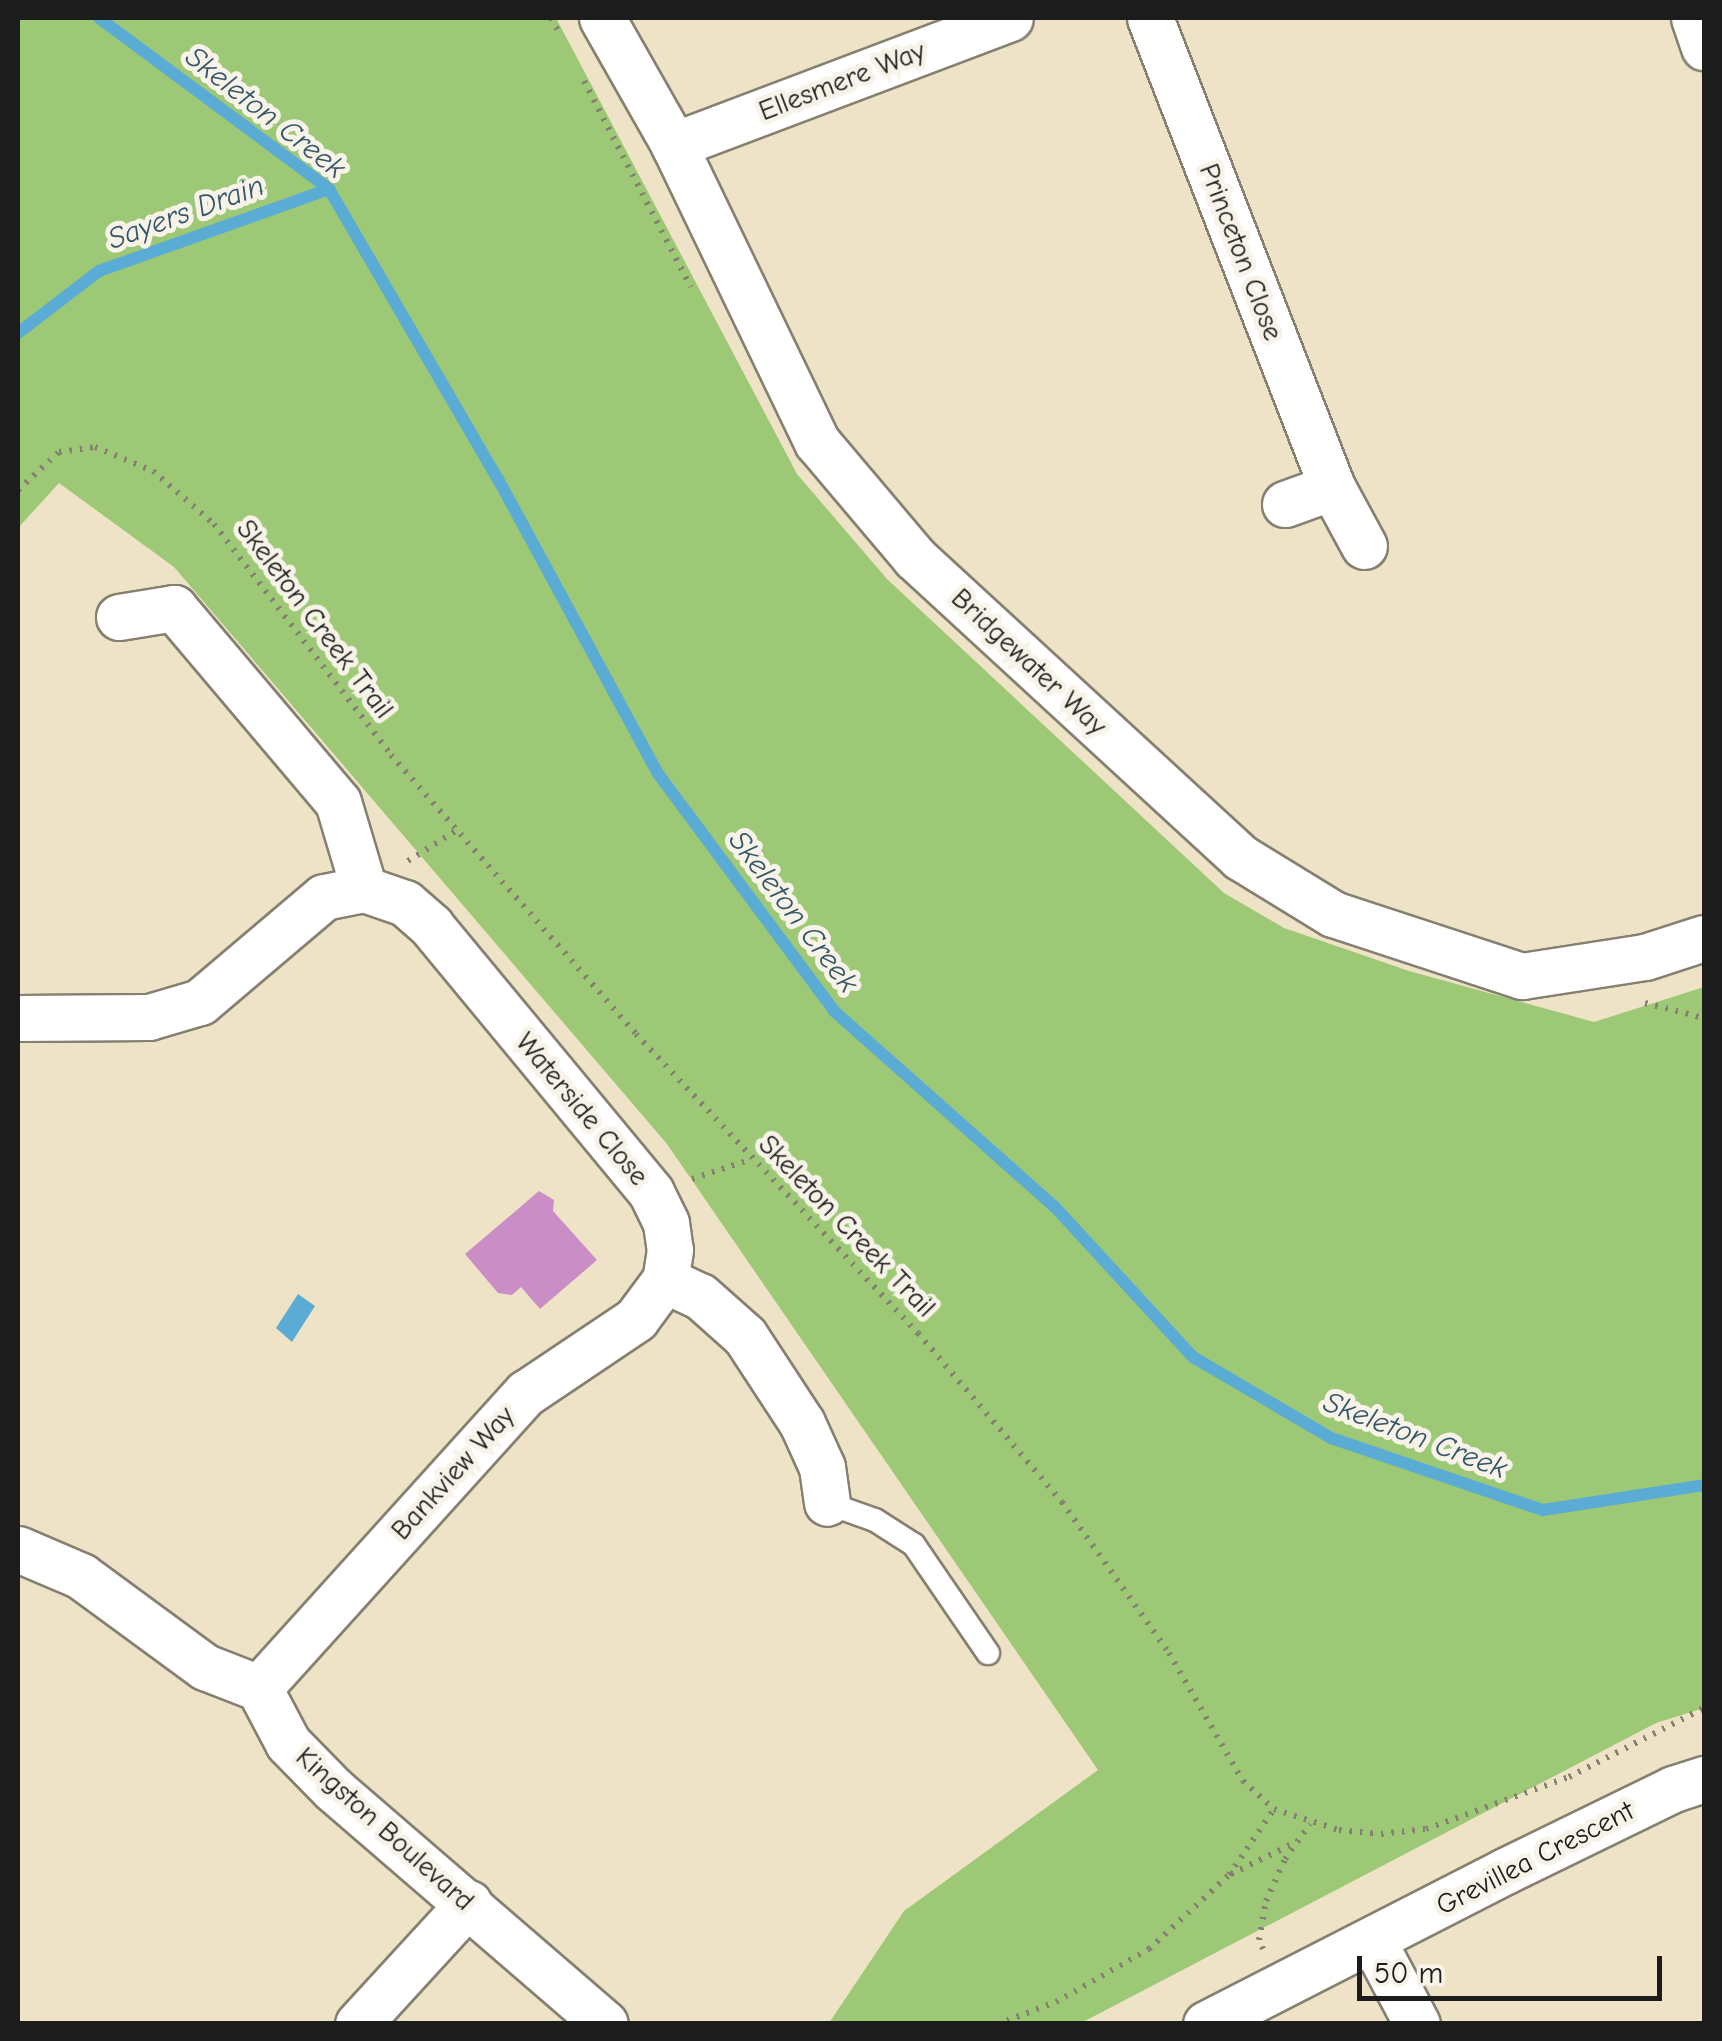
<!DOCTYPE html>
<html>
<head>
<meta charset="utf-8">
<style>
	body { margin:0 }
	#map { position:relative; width:1722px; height:2041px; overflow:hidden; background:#eee3c6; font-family:"Comic Neue",sans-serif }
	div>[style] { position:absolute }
	.green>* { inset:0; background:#9dc875 }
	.water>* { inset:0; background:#5aacd5 }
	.stream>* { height:12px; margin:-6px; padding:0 6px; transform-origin:6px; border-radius:6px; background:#5aacd5 }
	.building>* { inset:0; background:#cb8dc6 }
	.path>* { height:6px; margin-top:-3px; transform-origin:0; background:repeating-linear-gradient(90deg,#858071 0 2.5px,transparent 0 10.5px) }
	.roads { filter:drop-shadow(2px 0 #858071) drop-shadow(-2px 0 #858071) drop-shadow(0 2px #858071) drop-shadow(0 -2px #858071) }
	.lane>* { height:22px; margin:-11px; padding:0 11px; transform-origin:11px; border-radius:11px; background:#fff }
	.street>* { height:45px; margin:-22.5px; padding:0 22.5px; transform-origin:22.5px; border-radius:22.5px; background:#fff }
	span { translate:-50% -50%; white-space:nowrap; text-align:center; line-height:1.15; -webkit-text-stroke:10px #f7f3e8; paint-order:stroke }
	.street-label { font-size:28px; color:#1c1c1c }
	.water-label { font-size:30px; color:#355666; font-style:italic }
	.frame { position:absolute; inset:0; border:20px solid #1c1c1c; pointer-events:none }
	.scale { position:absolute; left:1357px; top:1956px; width:305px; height:45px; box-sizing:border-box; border:5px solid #1c1c1c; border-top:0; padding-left:12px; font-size:30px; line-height:35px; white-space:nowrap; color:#1c1c1c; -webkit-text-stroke:8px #f7f3e8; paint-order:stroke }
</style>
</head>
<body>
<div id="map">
	<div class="green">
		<div style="clip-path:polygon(18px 18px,556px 18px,797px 474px,887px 579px,1224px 893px,1284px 928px,1409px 971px,1594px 1022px,1704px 987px,1704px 1708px,1656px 1723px,1081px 2023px,829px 2023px,904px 1911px,1098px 1770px,667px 1144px,174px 567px,59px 483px,18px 528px)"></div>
	</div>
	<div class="water">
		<div style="clip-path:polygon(298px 1294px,315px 1306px,292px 1342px,276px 1328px)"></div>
	</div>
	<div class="stream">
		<div style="left:99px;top:18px;width:287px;rotate:36.6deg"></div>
		<div style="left:329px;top:189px;width:336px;rotate:59.8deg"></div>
		<div style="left:498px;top:479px;width:337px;rotate:61.5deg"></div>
		<div style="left:659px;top:775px;width:294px;rotate:53.4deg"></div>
		<div style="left:834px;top:1011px;width:294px;rotate:41.6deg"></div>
		<div style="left:1054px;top:1206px;width:205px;rotate:47.4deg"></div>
		<div style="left:1193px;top:1357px;width:160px;rotate:30.4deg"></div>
		<div style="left:1331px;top:1438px;width:224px;rotate:18.8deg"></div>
		<div style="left:1543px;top:1510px;width:163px;rotate:-8.8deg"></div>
		<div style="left:18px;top:333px;width:102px;rotate:-37.4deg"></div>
		<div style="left:99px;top:271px;width:244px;rotate:-19.6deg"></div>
	</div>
	<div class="building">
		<div style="clip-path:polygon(539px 1191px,554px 1200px,553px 1211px,597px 1260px,540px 1309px,521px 1287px,512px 1295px,498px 1293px,465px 1254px)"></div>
	</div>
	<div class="path">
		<div style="left:551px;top:18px;width:18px;rotate:61deg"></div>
		<div style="left:584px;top:81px;width:232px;rotate:62.6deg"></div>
		<div style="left:18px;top:490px;width:56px;rotate:-42.8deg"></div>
		<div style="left:59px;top:452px;width:36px;rotate:-8deg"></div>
		<div style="left:95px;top:447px;width:63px;rotate:22.5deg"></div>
		<div style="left:153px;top:471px;width:81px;rotate:41deg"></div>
		<div style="left:214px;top:524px;width:291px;rotate:52.5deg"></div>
		<div style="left:391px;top:755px;width:371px;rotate:48.7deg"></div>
		<div style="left:636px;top:1034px;width:411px;rotate:46.7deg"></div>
		<div style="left:918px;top:1333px;width:222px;rotate:49.6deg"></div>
		<div style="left:1062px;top:1502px;width:185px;rotate:54.7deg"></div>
		<div style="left:1169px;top:1653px;width:148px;rotate:60deg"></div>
		<div style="left:1243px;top:1781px;width:42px;rotate:42.1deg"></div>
		<div style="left:1274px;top:1809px;width:68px;rotate:17.9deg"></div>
		<div style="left:1339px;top:1830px;width:42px;rotate:5.4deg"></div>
		<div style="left:1381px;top:1834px;width:45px;rotate:-6.3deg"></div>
		<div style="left:1426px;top:1829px;width:152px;rotate:-20deg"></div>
		<div style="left:1569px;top:1777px;width:152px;rotate:-27.1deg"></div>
		<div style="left:408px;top:861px;width:58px;rotate:-32.3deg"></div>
		<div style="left:1645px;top:1003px;width:61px;rotate:14.3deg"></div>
		<div style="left:692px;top:1179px;width:63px;rotate:-18.4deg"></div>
		<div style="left:1231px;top:1874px;width:72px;rotate:-26.2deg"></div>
		<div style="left:1263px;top:1949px;width:10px;rotate:-114deg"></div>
		<div style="left:1259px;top:1940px;width:40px;rotate:-80deg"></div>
		<div style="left:1266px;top:1901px;width:46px;rotate:-65.7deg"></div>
		<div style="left:1285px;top:1859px;width:43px;rotate:-54.5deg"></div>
		<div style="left:997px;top:2024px;width:63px;rotate:-20.4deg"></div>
		<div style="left:1056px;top:2002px;width:107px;rotate:-29.7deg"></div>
		<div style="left:1149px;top:1949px;width:109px;rotate:-42.8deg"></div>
		<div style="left:1229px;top:1875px;width:80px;rotate:-55.7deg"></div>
	</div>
	<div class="roads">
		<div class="lane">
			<div style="left:827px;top:1503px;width:51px;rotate:19.5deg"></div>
			<div style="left:875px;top:1520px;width:46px;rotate:32.7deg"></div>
			<div style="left:914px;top:1545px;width:131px;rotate:55.6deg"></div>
		</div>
		<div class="street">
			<div style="left:602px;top:18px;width:146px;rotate:60.4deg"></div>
			<div style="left:674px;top:145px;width:330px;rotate:64.3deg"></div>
			<div style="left:817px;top:442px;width:152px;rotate:49.8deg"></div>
			<div style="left:915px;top:558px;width:442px;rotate:42.6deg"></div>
			<div style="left:1240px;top:857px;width:109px;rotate:31.5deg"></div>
			<div style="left:1333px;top:914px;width:199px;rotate:18.2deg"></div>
			<div style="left:1522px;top:976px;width:124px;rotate:-8.8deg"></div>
			<div style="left:1645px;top:957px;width:62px;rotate:-17.9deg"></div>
			<div style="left:1150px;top:18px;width:503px;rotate:68.79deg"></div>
			<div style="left:1332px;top:487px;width:67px;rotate:61.5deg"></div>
			<div style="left:1694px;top:18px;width:31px;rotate:71deg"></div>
			<div style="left:674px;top:145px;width:359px;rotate:-20.7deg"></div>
			<div style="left:1285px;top:504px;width:50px;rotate:-19.9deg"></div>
			<div style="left:119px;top:617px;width:56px;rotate:-9.3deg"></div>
			<div style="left:174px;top:608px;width:254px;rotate:49.8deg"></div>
			<div style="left:338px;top:802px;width:91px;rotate:73.4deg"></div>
			<div style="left:364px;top:889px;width:43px;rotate:18.9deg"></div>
			<div style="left:405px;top:903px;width:35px;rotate:41deg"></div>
			<div style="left:431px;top:926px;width:345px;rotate:50.4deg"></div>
			<div style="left:651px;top:1192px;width:34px;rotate:64deg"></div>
			<div style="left:666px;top:1223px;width:27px;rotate:82deg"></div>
			<div style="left:670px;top:1250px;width:30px;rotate:99deg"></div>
			<div style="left:665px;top:1280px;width:38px;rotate:25deg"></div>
			<div style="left:700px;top:1296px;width:60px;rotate:41.6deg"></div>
			<div style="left:745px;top:1336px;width:104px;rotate:56.8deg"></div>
			<div style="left:802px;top:1423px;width:48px;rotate:65.6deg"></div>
			<div style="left:822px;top:1467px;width:36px;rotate:82deg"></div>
			<div style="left:18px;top:1018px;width:131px;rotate:-0.4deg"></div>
			<div style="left:149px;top:1017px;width:53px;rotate:-16.4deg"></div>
			<div style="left:200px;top:1002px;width:162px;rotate:-40.3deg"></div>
			<div style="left:324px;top:897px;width:41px;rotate:-11.3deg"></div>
			<div style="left:18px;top:1549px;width:69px;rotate:23.2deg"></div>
			<div style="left:81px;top:1576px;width:154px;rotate:36.3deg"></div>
			<div style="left:205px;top:1667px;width:58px;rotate:21.3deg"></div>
			<div style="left:259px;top:1688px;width:62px;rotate:62.2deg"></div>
			<div style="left:288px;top:1743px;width:64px;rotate:45.6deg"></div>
			<div style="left:333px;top:1789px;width:359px;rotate:40.8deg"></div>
			<div style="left:259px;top:1688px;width:398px;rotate:-47.9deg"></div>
			<div style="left:526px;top:1393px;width:133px;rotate:-33.9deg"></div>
			<div style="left:636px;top:1319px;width:49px;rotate:-53.4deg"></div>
			<div style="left:1373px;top:1941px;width:94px;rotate:62.1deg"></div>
			<div style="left:358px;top:2024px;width:164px;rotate:-47.5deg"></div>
			<div style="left:1206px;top:2024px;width:336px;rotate:-27.1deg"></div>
			<div style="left:1505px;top:1871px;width:187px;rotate:-26deg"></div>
			<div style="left:1673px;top:1789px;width:33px;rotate:-18deg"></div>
		</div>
	</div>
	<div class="street-label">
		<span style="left:842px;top:81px;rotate:-21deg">Ellesmere Way</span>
		<span style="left:1241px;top:252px;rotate:69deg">Princeton Close</span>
		<span style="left:315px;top:619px;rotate:53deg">Skeleton Creek Trail</span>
		<span style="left:1029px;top:662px;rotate:43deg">Bridgewater Way</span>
		<span style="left:582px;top:1109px;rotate:50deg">Waterside Close</span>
		<span style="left:847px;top:1226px;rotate:46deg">Skeleton Creek Trail</span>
		<span style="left:453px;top:1473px;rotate:-48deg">Bankview Way</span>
		<span style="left:385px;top:1829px;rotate:42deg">Kingston Boulevard</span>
		<span style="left:1535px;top:1858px;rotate:-27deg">Grevillea Crescent</span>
	</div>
	<div class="water-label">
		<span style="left:265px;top:113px;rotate:38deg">Skeleton Creek</span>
		<span style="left:186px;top:213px;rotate:-20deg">Sayers Drain</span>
		<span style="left:793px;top:912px;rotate:53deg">Skeleton Creek</span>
		<span style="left:1415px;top:1436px;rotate:21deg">Skeleton Creek</span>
	</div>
	<div class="frame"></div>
	<div class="scale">50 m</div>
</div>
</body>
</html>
